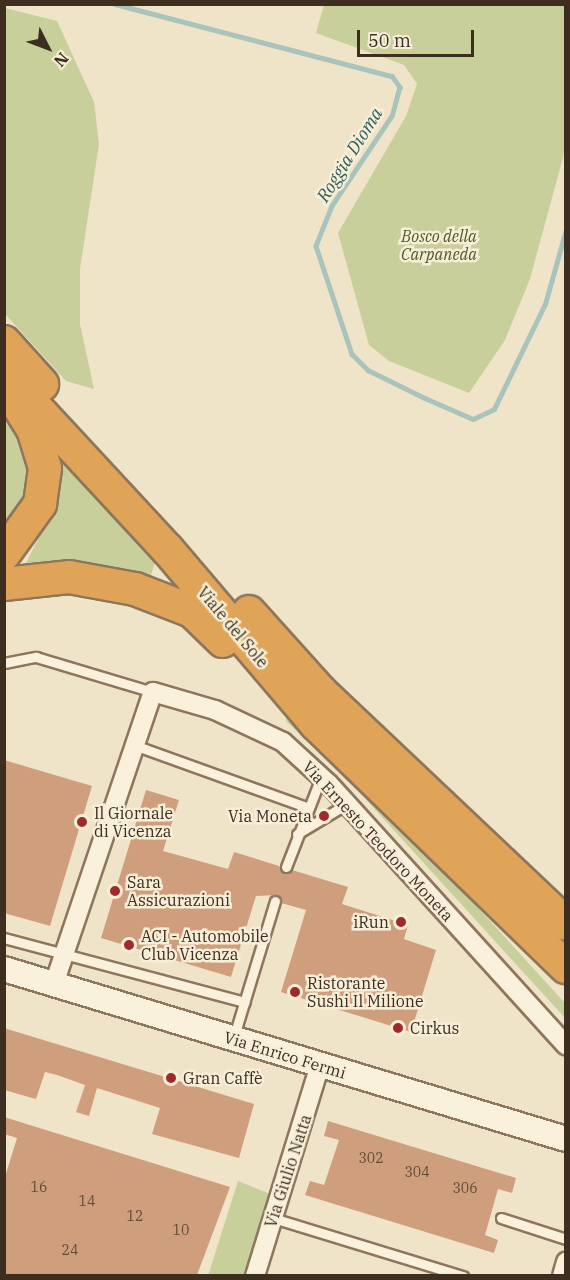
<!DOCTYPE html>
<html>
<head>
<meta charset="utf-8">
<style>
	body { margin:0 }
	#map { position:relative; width:570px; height:1280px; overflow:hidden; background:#f0e4c8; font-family:"IBM Plex Serif",serif }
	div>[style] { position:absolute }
	.green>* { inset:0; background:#c9cf9b }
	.stream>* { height:4.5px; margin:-2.25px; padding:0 2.25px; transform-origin:2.25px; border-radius:2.25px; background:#a9c4bc }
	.building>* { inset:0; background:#cf9f7d }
	.roads { filter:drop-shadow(2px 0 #8d765c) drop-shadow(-2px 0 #8d765c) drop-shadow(0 2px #8d765c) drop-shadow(0 -2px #8d765c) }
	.lane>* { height:9px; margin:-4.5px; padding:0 4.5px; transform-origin:4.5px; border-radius:4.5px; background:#faf1dc }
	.street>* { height:18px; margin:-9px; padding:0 9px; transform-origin:9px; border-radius:9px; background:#faf1dc }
	.secondary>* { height:24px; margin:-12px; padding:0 12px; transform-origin:12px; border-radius:12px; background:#faf1dc }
	.highway>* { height:32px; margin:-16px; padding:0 16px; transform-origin:16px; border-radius:16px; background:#e0a458 }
	.dots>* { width:16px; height:16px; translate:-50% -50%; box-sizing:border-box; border:3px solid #f7eed8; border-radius:50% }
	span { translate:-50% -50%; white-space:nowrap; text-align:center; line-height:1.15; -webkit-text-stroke:5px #f7eed8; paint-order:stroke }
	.number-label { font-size:14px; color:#624a37 }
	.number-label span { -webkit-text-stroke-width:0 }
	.park-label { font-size:16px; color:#4d5a26; font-style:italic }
	.street-label { font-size:16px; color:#3d2e20 }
	.poi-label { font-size:16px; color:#3d2e20 }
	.left { translate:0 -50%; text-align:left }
	.right { translate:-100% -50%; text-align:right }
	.water-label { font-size:18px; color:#2f5d5a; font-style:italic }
	.frame { position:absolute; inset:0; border:6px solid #3d2e20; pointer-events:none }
	.north { position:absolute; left:18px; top:18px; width:60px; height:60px; -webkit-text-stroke:4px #f7eed8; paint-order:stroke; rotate:132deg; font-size:16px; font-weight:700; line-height:24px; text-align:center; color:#3d2e20 }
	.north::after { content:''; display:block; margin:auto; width:21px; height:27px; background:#3d2e20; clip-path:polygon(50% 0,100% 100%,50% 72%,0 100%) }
	.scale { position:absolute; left:357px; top:30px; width:117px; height:27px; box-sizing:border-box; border:3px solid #3d2e20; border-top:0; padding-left:8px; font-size:18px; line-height:21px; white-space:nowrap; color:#3d2e20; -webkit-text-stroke:4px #f7eed8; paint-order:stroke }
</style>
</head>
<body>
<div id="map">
	<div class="green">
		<div style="clip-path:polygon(324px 5px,565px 5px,565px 150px,530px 279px,505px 340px,469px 393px,389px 361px,369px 345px,338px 233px,406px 116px,417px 84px,404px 65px,316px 33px)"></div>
		<div style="clip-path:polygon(5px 8px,57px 21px,94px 102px,99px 144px,80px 269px,80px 324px,94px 389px,66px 381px,5px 314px)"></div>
		<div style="clip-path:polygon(4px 413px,21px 436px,30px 476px,26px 500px,4px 538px)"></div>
		<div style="clip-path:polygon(63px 460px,146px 544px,155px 562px,151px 575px,25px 565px,53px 509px,54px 465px)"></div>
		<div style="clip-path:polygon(288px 711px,331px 747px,565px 1003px,565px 1018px,349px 781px,286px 721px)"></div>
		<div style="clip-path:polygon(238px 1181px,270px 1194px,247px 1275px,208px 1276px)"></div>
	</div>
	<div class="stream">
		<div style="left:115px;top:4px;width:286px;rotate:14.6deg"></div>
		<div style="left:392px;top:76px;width:14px;rotate:54deg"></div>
		<div style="left:400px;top:87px;width:30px;rotate:105deg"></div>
		<div style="left:392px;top:116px;width:108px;rotate:123.7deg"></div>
		<div style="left:332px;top:206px;width:43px;rotate:111.8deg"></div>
		<div style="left:316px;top:246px;width:114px;rotate:71.6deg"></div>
		<div style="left:352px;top:354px;width:23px;rotate:45deg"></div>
		<div style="left:368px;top:370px;width:64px;rotate:26.2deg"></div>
		<div style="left:425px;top:398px;width:52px;rotate:23.6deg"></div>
		<div style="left:473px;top:419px;width:23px;rotate:-25deg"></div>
		<div style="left:494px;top:409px;width:117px;rotate:-64.1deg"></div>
		<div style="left:545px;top:304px;width:77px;rotate:-74.2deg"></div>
	</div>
	<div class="building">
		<div style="clip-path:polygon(4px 760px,92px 786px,50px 926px,4px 913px)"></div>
		<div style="clip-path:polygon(146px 790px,179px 800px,163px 851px,228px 869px,234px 852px,279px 866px,284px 873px,292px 870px,348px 887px,342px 904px,408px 925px,404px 939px,436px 950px,411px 1032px,281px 992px,306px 910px,281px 903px,278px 895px,256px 896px,231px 977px,101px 938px)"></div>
		<div style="clip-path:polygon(4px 1028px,254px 1104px,239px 1158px,152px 1134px,160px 1108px,97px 1088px,89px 1116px,76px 1112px,85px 1085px,57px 1075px,45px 1072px,36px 1099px,4px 1090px)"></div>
		<div style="clip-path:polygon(4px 1117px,230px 1187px,197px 1275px,4px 1275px,4px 1180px,17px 1138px,4px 1134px)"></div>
		<div style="clip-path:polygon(328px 1121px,516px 1178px,512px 1193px,498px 1189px,485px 1235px,498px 1240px,494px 1253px,305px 1195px,310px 1181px,324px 1185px,339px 1140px,324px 1136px)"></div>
	</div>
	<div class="roads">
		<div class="lane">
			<div style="left:4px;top:663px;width:33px;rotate:-11deg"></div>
			<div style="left:36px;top:657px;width:122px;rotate:16.7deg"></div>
			<div style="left:134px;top:745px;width:183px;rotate:19.8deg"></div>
			<div style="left:297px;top:834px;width:50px;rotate:-31.2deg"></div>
			<div style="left:340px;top:808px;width:10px;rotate:11deg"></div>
			<div style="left:286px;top:867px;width:97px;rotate:-68.7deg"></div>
			<div style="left:4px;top:938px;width:249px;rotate:14.9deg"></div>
			<div style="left:234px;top:1036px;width:141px;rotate:-73.1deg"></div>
			<div style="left:273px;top:1218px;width:199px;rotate:17deg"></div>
			<div style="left:501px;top:1218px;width:68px;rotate:17.9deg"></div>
		</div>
		<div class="street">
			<div style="left:54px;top:984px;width:308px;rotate:-71.3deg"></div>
			<div style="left:153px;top:692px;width:65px;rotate:16.2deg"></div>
			<div style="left:215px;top:710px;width:75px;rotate:25.2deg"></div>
			<div style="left:283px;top:742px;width:62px;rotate:42.4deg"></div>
			<div style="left:329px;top:784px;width:353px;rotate:47.8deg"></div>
			<div style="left:255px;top:1276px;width:221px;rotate:-72.9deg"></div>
			<div style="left:562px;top:1276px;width:15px;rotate:-74deg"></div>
		</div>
		<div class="secondary">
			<div style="left:4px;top:969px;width:587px;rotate:16.83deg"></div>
		</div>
		<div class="highway">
			<div style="left:4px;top:342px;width:57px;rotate:47.9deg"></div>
			<div style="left:4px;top:373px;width:241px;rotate:47.2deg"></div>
			<div style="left:168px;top:550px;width:228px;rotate:49.6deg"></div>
			<div style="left:316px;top:724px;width:349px;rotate:44.2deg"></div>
			<div style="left:4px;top:554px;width:62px;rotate:-54.2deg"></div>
			<div style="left:40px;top:504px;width:36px;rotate:-82deg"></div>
			<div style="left:45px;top:468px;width:39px;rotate:-107deg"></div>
			<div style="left:34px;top:431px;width:32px;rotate:-122deg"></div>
			<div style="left:4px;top:584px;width:65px;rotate:-6.1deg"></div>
			<div style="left:69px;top:577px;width:67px;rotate:10.3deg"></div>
			<div style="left:135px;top:589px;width:61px;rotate:21.1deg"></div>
			<div style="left:192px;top:611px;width:43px;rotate:44.1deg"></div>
			<div style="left:249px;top:612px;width:106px;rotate:48.1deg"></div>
			<div style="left:320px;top:691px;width:339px;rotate:43.4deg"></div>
		</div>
	</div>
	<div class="dots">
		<div style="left:324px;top:816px;background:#9e2a2b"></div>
		<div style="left:82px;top:822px;background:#9e2a2b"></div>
		<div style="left:115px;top:891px;background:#9e2a2b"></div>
		<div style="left:401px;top:922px;background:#9e2a2b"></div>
		<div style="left:129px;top:945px;background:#9e2a2b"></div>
		<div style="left:295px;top:992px;background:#9e2a2b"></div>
		<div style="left:398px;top:1028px;background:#9e2a2b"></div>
		<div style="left:171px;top:1078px;background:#9e2a2b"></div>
	</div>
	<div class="number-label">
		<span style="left:371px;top:1158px">302</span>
		<span style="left:417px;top:1172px">304</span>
		<span style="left:39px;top:1187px">16</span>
		<span style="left:465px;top:1188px">306</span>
		<span style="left:87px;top:1201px">14</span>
		<span style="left:135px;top:1216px">12</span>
		<span style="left:181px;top:1230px">10</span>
		<span style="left:70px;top:1250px">24</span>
	</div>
	<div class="park-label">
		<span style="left:439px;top:245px">Bosco della<br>Carpaneda</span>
	</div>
	<div class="street-label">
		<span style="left:233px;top:627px;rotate:50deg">Viale del Sole</span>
		<span style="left:378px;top:841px;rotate:47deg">Via Ernesto Teodoro Moneta</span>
		<span style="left:285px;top:1055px;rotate:17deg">Via Enrico Fermi</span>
		<span style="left:288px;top:1171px;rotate:-72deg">Via Giulio Natta</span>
	</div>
	<div class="poi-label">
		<span class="left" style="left:94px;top:822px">Il Giornale<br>di Vicenza</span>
		<span class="right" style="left:312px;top:816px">Via Moneta</span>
		<span class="left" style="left:127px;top:891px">Sara<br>Assicurazioni</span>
		<span class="right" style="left:389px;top:922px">iRun</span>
		<span class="left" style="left:141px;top:945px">ACI - Automobile<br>Club Vicenza</span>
		<span class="left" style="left:307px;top:992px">Ristorante<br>Sushi Il Milione</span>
		<span class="left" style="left:410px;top:1028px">Cirkus</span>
		<span class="left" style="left:183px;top:1078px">Gran Caffè</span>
	</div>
	<div class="water-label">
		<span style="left:350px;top:155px;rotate:-58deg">Roggia Dioma</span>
	</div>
	<div class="frame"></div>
	<div class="north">N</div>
	<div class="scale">50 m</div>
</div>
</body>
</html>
